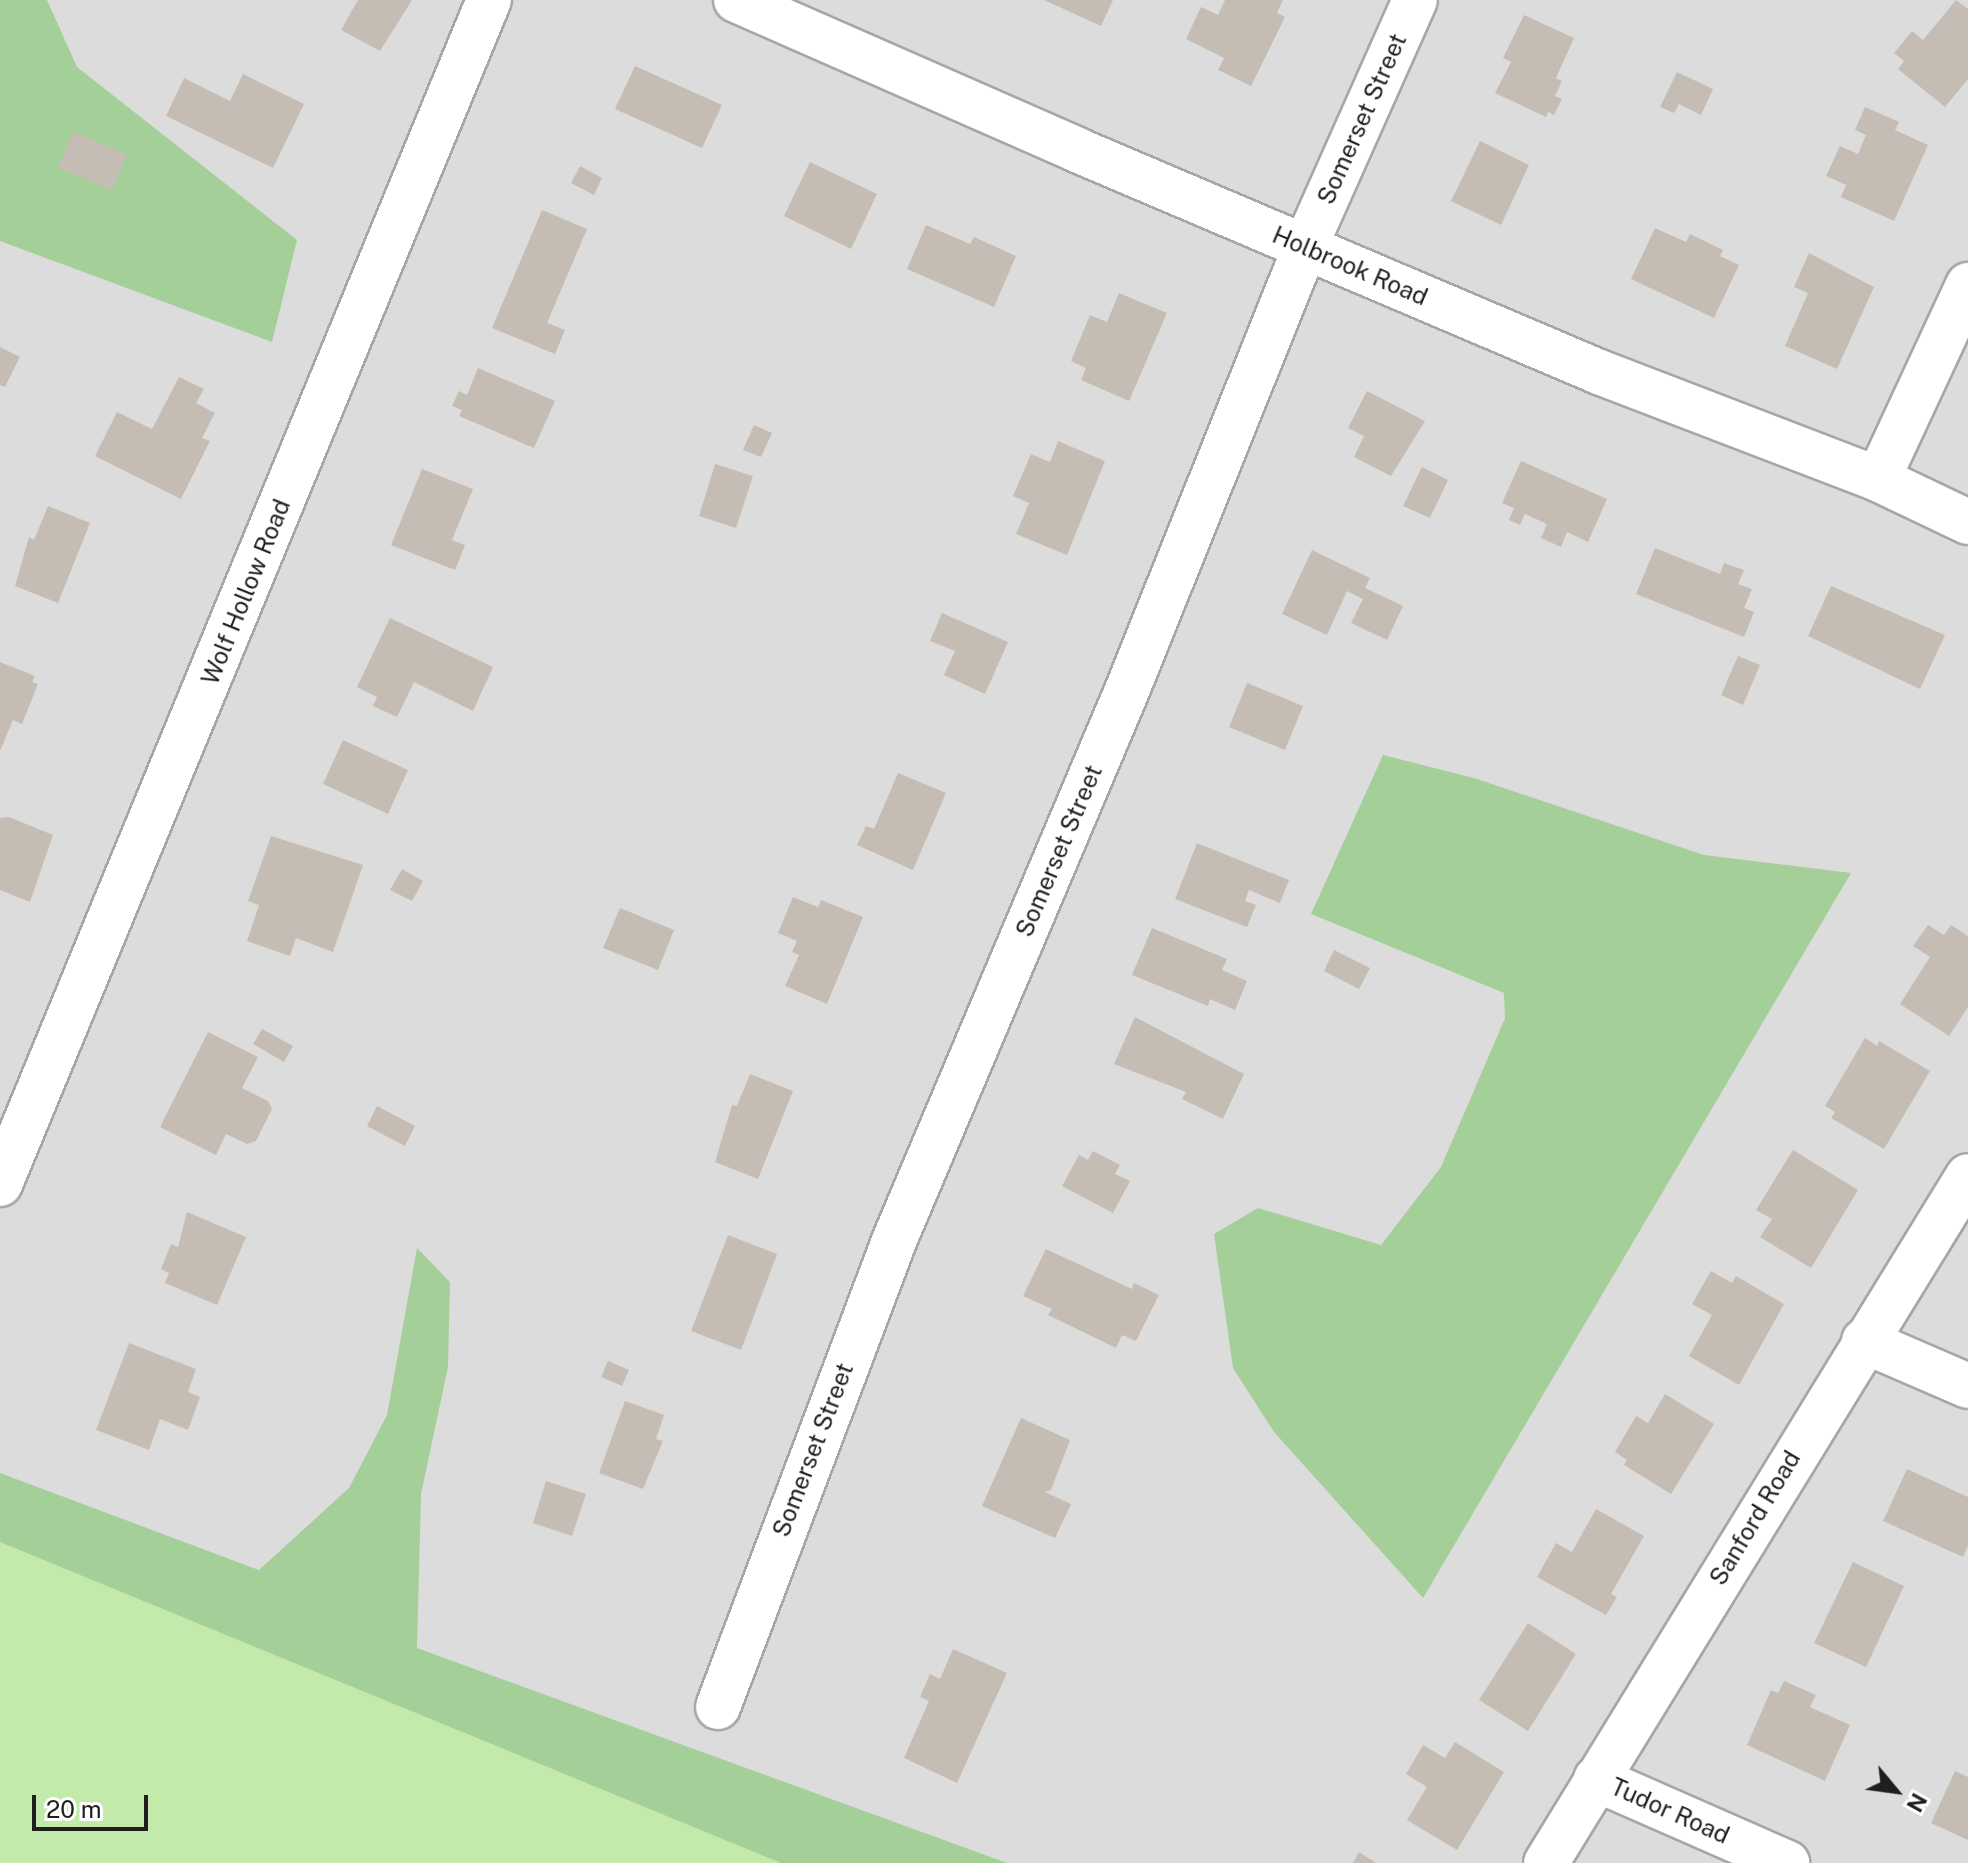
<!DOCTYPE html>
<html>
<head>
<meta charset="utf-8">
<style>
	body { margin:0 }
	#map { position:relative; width:1968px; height:1863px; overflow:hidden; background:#f0ede5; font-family:"Public Sans",sans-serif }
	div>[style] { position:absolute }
	.residential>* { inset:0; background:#dddcdc }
	.grass>* { inset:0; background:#c3eaaa }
	.forest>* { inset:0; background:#a4cf99 }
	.building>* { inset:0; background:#c5bdb4 }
	.roads { filter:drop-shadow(2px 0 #a6a6a6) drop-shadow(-2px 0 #a6a6a6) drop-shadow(0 2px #a6a6a6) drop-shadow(0 -2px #a6a6a6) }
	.minor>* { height:44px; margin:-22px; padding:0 22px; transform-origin:22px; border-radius:22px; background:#fff }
	.tertiary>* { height:44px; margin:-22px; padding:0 22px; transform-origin:22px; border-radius:22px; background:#fff }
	span { translate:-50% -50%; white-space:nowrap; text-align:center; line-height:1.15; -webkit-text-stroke:6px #fff; paint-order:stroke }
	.street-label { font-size:24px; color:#1f1f1f }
	.north { position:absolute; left:1856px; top:1751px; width:80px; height:80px; -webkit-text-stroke:6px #fff; paint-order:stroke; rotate:119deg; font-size:22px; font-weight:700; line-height:32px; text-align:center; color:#1f1f1f }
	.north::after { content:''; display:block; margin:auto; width:28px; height:36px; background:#1f1f1f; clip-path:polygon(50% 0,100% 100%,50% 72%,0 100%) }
	.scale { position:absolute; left:32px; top:1795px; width:116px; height:36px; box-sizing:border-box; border:4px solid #1f1f1f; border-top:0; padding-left:10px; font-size:24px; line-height:28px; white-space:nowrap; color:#1f1f1f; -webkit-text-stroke:6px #fff; paint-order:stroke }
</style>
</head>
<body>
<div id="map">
	<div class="residential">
		<div style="clip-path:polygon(0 0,1968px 0,1968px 1863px,852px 1863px,0 1512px)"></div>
	</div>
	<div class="grass">
		<div style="clip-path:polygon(0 1512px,852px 1863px,0 1863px)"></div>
	</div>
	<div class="forest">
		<div style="clip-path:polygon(0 0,47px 0,77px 67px,297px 240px,272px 342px,0 241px)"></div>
		<div style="clip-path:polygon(1383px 755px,1474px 778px,1704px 855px,1851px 873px,1423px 1598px,1274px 1432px,1233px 1368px,1214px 1234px,1258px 1208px,1381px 1245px,1441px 1167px,1505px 1018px,1504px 993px,1311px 914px)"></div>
		<div style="clip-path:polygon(417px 1248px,450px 1282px,448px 1367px,421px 1494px,417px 1648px,1007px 1863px,781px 1863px,0 1542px,0 1473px,259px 1570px,349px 1488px,387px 1415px)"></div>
	</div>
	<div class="building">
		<div style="clip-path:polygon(358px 0,412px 0,380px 51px,341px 30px)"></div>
		<div style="clip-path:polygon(1044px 0,1113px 0,1101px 26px)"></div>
		<div style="clip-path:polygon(1225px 0,1283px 0,1277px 13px,1285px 17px,1251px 86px,1218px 70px,1224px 58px,1186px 39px,1201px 7px,1218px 15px)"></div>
		<div style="clip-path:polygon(1956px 0,1968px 9px,1968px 79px,1945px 107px,1898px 69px,1904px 61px,1894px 53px,1912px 31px,1923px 40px)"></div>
		<div style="clip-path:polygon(1524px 15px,1574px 38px,1556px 78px,1562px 81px,1555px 96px,1562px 99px,1554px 115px,1548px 112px,1546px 117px,1495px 93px,1511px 62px,1503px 58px)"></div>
		<div style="clip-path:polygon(635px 66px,722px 105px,702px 148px,615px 109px)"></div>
		<div style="clip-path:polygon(1677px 72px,1713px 89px,1701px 115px,1679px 104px,1674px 113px,1660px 107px)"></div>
		<div style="clip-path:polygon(243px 74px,304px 104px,273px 168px,166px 116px,184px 78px,230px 101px)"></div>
		<div style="clip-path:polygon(1865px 107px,1899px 122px,1895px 130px,1928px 145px,1894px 221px,1841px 197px,1846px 185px,1826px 176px,1840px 146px,1858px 154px,1866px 135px,1855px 130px)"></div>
		<div style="clip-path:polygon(73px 132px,127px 154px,112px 190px,58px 168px)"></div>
		<div style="clip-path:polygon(1480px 141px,1529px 165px,1501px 225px,1451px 201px)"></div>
		<div style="clip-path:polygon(810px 162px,877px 194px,851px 249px,784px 216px)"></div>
		<div style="clip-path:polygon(580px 166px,602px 178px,594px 195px,571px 183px)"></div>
		<div style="clip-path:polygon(542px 210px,587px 229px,547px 323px,565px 330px,555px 354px,492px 328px)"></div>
		<div style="clip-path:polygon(926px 225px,970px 244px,974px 237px,1016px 256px,994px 307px,907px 269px)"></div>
		<div style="clip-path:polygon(1655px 228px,1686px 242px,1690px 234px,1723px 250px,1720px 256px,1739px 265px,1714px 318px,1631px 279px)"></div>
		<div style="clip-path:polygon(1809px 253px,1874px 287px,1837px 369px,1785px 346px,1808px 293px,1794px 287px)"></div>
		<div style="clip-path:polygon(1119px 293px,1167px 313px,1129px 401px,1081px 380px,1086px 368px,1071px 361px,1090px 315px,1107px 322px)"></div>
		<div style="clip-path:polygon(0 347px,20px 357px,5px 387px,0 385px)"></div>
		<div style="clip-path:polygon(478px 368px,555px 401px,534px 448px,459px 416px,462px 410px,452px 406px,459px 391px,467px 395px)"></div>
		<div style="clip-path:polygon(179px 377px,204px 389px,196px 403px,215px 413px,202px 438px,210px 441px,181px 499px,95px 456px,117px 412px,152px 429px)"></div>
		<div style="clip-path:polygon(1367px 391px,1425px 421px,1391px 476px,1354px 457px,1364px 436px,1348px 428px)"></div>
		<div style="clip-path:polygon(754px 425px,772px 433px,761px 457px,743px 450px)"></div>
		<div style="clip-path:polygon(1058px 441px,1105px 461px,1067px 555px,1016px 534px,1029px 503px,1013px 496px,1031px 454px,1050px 462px)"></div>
		<div style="clip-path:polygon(1521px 461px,1607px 499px,1588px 542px,1567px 532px,1561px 547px,1541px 538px,1547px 524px,1525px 514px,1520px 525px,1509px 520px,1514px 508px,1502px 503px)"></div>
		<div style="clip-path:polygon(715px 464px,753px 476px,736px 528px,699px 516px)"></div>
		<div style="clip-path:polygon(1422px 467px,1448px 480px,1430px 518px,1403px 506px)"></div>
		<div style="clip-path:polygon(422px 469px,473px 489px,452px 540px,465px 545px,455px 570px,391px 545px)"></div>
		<div style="clip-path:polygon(48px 506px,90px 523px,58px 603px,15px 586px,29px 537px,34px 540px)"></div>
		<div style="clip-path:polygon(1655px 548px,1720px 574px,1724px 563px,1744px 570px,1738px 584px,1752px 589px,1744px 608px,1754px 612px,1744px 637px,1636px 594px)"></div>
		<div style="clip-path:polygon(1312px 550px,1370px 578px,1365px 588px,1403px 606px,1387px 640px,1351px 623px,1363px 599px,1347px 591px,1327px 635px,1282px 614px)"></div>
		<div style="clip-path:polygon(1831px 586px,1945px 635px,1920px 689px,1808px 636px)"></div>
		<div style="clip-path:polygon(942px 613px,1008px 642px,985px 694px,944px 675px,955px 651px,930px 641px)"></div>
		<div style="clip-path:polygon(390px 618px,493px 667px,473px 711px,414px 682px,397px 717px,373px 706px,377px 697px,357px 687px)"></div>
		<div style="clip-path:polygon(1738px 656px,1760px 665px,1743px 705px,1721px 695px)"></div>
		<div style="clip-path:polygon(0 662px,35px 676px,32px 682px,38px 684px,22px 724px,13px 720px,0 751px)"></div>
		<div style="clip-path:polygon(1247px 683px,1303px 706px,1285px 750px,1229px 727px)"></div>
		<div style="clip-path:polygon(343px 740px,408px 770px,388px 814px,323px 784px)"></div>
		<div style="clip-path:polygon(898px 773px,946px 793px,913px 870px,857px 845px,866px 826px,874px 829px)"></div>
		<div style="clip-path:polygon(9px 817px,53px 835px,30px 902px,0 890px,0 818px)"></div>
		<div style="clip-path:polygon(271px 836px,363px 865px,333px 952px,296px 938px,290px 956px,247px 941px,259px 905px,248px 901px)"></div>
		<div style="clip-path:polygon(1197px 843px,1289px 880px,1280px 903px,1249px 890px,1245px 901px,1256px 905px,1247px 927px,1175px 899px)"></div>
		<div style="clip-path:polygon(402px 869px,423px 881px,412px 901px,390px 890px)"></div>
		<div style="clip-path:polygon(793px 897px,818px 907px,821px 900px,863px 917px,827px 1004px,785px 986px,799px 955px,792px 952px,797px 941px,778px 933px)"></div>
		<div style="clip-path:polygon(620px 908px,674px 930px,658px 970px,603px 948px)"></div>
		<div style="clip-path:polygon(1928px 925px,1944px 935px,1951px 925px,1968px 936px,1968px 1007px,1949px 1036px,1900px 1004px,1930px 957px,1913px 946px)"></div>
		<div style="clip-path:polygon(1152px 928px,1227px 959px,1222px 970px,1247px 981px,1235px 1010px,1210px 999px,1208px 1006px,1132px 975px)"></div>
		<div style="clip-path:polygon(1334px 950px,1370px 968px,1359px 989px,1324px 971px)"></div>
		<div style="clip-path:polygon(1135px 1017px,1244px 1074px,1223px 1119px,1182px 1099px,1186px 1092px,1114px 1064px)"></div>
		<div style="clip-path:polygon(262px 1029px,293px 1046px,284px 1062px,253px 1044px)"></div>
		<div style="clip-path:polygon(208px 1032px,258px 1057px,242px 1088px,268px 1101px,272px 1109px,256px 1141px,247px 1144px,226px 1134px,216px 1155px,160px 1127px)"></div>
		<div style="clip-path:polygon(1865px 1038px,1877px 1046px,1879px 1041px,1930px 1071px,1884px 1149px,1831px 1118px,1835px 1112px,1825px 1106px)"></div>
		<div style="clip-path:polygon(750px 1074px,793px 1091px,758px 1179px,715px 1162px,732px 1105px,737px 1106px)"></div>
		<div style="clip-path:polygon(377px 1106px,415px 1126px,405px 1146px,367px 1126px)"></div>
		<div style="clip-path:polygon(1793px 1150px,1858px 1190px,1811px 1268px,1760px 1237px,1772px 1219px,1756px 1210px)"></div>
		<div style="clip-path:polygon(1093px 1151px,1120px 1165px,1115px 1174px,1130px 1181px,1113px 1213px,1062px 1186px,1079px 1155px,1088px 1160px)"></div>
		<div style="clip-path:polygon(187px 1212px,246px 1237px,217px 1305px,165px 1283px,169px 1273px,161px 1269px,171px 1244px,178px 1247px)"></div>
		<div style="clip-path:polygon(728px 1235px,777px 1254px,741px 1350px,691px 1331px)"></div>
		<div style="clip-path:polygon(1046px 1249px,1132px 1289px,1134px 1283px,1159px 1295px,1136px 1341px,1122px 1335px,1116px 1348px,1048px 1315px,1052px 1309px,1023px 1296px)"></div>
		<div style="clip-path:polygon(1711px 1271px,1732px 1283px,1736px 1276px,1784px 1304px,1739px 1385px,1689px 1356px,1712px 1315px,1692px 1304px)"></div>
		<div style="clip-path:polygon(129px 1343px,196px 1369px,188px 1392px,200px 1397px,188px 1430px,160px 1419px,149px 1450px,96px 1430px)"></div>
		<div style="clip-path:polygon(608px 1361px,629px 1370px,622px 1386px,601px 1377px)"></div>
		<div style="clip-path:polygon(1665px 1394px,1714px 1424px,1671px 1494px,1624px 1465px,1627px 1460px,1615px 1452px,1636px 1416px,1648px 1423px)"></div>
		<div style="clip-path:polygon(625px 1401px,664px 1415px,656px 1439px,663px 1441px,643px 1489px,599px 1473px)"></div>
		<div style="clip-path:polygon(1021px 1418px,1070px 1440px,1051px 1490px,1045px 1492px,1071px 1504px,1055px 1538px,982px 1506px)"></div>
		<div style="clip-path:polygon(1907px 1469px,1968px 1497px,1968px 1546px,1963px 1557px,1883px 1521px)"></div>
		<div style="clip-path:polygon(546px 1481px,586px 1494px,572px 1536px,533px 1523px)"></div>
		<div style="clip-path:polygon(1596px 1509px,1644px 1536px,1611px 1594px,1617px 1597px,1606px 1615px,1537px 1577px,1556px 1543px,1572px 1552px)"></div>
		<div style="clip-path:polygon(1853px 1562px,1904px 1586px,1866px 1667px,1814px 1643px)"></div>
		<div style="clip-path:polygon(1528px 1623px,1576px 1654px,1528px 1731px,1479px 1700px)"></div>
		<div style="clip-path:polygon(953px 1649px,1007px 1673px,957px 1783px,904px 1758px,929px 1701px,920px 1697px,930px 1674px,940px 1679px)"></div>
		<div style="clip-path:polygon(1784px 1681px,1816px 1695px,1810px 1707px,1850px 1725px,1825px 1781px,1747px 1745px,1771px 1690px,1778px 1693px)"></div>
		<div style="clip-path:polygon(1455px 1742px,1504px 1772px,1457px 1850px,1407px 1820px,1427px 1787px,1406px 1774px,1423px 1745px,1445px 1758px)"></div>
		<div style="clip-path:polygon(1955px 1771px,1968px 1777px,1968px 1840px,1931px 1823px)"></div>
		<div style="clip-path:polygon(1359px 1852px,1376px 1863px,1353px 1863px)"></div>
	</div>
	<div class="roads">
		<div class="minor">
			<div style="left:1878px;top:479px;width:214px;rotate:-65.1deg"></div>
			<div style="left:0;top:1184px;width:1281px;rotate:-67.56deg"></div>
			<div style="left:1864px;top:1341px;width:113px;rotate:23.4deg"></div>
			<div style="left:718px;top:1707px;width:498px;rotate:-69.3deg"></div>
			<div style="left:894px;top:1241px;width:600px;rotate:-67.06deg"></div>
			<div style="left:1128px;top:688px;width:475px;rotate:-68.1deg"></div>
			<div style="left:1305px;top:247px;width:270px;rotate:-66deg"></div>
			<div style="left:1596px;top:1779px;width:209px;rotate:23.7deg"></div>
			<div style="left:1546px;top:1863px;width:806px;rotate:-58.44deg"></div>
		</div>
		<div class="tertiary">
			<div style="left:736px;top:0;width:373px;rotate:23.7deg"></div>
			<div style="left:1077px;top:150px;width:567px;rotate:23.04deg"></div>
			<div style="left:1599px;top:372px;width:299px;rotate:21deg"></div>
			<div style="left:1878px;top:479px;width:100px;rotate:25.5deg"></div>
		</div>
	</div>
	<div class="street-label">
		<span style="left:1362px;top:119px;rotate:-66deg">Somerset Street</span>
		<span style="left:1350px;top:266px;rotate:23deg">Holbrook Road</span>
		<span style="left:246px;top:592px;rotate:-68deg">Wolf Hollow Road</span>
		<span style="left:1059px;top:851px;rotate:-67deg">Somerset Street</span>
		<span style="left:813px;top:1450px;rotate:-69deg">Somerset Street</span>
		<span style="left:1755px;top:1518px;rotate:-59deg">Sanford Road</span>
		<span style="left:1670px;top:1811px;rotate:24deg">Tudor Road</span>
	</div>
	<div class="north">N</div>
	<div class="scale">20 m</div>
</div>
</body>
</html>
